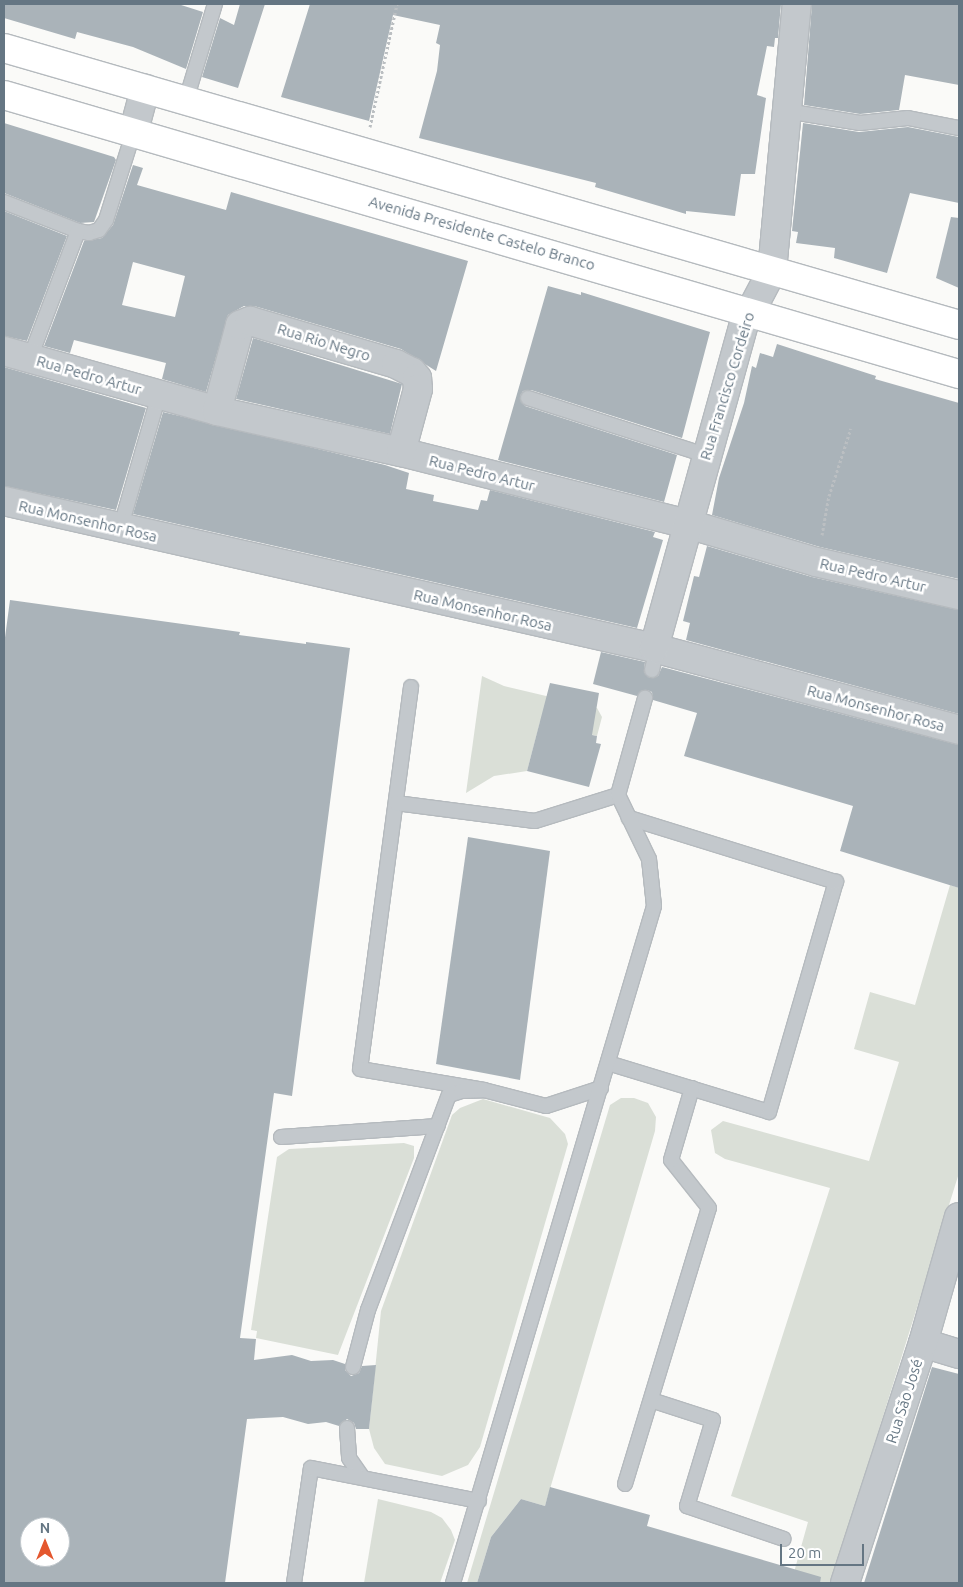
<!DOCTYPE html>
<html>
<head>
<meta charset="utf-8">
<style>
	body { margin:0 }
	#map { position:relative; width:963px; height:1587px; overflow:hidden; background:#fafaf8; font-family:Ubuntu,sans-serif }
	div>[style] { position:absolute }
	.green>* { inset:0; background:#dadfd7 }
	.building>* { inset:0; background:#aab3b9 }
	.path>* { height:3px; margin-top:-1.5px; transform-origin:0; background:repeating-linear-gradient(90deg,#bbbfc2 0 2.5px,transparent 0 5px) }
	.roads { filter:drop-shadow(1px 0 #b5babe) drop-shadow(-1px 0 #b5babe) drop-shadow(0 1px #b5babe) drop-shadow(0 -1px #b5babe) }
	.service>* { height:14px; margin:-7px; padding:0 7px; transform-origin:7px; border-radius:7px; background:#c3c8cc }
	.minor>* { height:28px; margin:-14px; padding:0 14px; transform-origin:14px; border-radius:14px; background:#c3c8cc }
	.primary>* { height:28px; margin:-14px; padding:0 14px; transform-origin:14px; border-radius:14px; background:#fff }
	span { translate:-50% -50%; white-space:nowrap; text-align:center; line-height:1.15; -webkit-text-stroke:5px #fff; paint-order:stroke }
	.street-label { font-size:15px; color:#657683 }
	.frame { position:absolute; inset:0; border:5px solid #657683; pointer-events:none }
	.north { position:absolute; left:20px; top:1517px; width:50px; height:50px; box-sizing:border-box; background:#fff; border:1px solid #c1c8cd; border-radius:50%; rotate:0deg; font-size:14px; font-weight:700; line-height:20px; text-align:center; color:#657683 }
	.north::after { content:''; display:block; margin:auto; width:18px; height:22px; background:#e4572e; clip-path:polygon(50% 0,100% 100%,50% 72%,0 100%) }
	.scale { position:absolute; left:780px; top:1544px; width:84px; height:22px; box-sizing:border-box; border:2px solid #657683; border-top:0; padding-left:6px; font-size:15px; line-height:18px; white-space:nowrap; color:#657683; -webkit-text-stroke:4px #fff; paint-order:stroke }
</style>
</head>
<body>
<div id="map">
	<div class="green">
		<div style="clip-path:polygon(482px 676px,504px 686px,597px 708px,602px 717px,597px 736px,540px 722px,527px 771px,494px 776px,466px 793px)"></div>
		<div style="clip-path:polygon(950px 885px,959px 888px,959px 1173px,831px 1583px,791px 1583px,808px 1522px,731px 1496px,830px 1188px,725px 1159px,715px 1153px,711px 1130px,723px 1121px,869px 1161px,899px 1062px,854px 1049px,870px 992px,915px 1005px)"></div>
		<div style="clip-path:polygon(621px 1098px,634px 1098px,648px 1103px,656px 1117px,655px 1131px,545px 1506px,521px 1499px,491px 1537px,477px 1583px,467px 1583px,610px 1105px)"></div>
		<div style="clip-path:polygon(483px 1099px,550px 1118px,565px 1134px,568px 1144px,480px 1447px,468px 1465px,442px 1476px,385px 1464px,374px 1448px,369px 1429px,381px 1311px,452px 1115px,460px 1108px)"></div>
		<div style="clip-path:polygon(404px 1143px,414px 1146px,414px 1158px,338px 1355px,256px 1338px,257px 1331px,251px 1330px,277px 1157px,289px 1149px)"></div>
		<div style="clip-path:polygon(378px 1499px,431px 1512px,442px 1518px,451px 1530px,455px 1540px,440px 1583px,364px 1583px)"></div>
	</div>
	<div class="building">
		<div style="clip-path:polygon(4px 4px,178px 4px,203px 12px,186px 69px,133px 47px,77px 32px,75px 39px,4px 18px)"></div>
		<div style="clip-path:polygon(240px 4px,265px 4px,238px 88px,202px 77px,220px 18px,234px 25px)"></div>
		<div style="clip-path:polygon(310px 4px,781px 4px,778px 38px,775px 38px,774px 47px,767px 46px,757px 95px,766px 98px,755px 174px,741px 174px,735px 216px,686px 211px,686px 214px,595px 187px,596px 183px,419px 138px,437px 71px,440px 45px,436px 43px,440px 25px,393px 15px,369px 121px,281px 97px)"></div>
		<div style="clip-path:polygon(812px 4px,959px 4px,959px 85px,905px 75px,899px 110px,860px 114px,804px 105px)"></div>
		<div style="clip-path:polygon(4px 123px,114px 157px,116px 160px,94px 222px,80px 223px,4px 193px)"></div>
		<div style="clip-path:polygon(803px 123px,859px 132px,908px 127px,959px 137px,959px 203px,910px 193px,887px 273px,834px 258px,835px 248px,796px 243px,798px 232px,792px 231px)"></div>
		<div style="clip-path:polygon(evenodd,133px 165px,143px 168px,137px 185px,226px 210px,231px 192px,468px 261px,436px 371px,401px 349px,254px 306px,244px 306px,228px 315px,206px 392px,162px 379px,166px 363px,74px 340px,70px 353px,44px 346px,84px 241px,102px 238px,113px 225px,133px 165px,133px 262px,185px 276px,175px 317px,122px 305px,133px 262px)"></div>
		<div style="clip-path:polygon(4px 211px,67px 236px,27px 341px,4px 336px)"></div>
		<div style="clip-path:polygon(951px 217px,959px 218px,959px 288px,936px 278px)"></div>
		<div style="clip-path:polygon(548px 286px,581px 295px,581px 292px,710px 332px,682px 438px,531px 390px,523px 391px,520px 396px,525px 406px,677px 455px,664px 502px,498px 460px)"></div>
		<div style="clip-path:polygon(253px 338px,402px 384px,390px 434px,236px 399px)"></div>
		<div style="clip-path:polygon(777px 344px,876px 376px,875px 379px,959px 403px,959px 579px,820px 547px,712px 515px,719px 478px,744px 403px,752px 366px,756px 368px,760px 353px,773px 357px)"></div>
		<div style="clip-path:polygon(4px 367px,146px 408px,116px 510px,4px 486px)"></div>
		<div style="clip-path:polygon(163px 412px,385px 465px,409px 473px,406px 489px,434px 495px,433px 501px,478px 510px,481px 500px,487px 501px,490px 490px,655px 532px,653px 537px,663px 540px,637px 628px,133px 514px)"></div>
		<div style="clip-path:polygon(707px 546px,812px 577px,959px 610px,959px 714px,686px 640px,690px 623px,683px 621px,694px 576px,699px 577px)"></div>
		<div style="clip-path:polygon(evenodd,10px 600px,240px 632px,239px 635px,306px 644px,306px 642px,350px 648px,292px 1096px,274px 1093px,240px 1338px,256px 1339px,254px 1360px,292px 1355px,311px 1361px,333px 1360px,345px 1364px,345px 1370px,351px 1376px,359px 1373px,362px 1366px,376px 1365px,369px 1429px,356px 1429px,354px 1423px,347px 1419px,339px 1426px,326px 1422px,308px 1424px,283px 1417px,247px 1419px,225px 1583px,4px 1583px,4px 645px,10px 600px,30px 1527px,60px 1527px,60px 1557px,30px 1557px,30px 1527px)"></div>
		<div style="clip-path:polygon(601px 652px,645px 662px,644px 672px,650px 678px,658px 676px,662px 667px,959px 745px,959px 888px,840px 851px,853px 806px,684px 756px,697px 713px,653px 700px,652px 692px,647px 690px,637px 696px,593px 684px)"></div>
		<div style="clip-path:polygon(550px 683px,599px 693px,592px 735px,597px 736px,596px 743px,601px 744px,589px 787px,527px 771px)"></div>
		<div style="clip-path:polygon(468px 837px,550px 851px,520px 1080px,436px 1064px)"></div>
		<div style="clip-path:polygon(932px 1367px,959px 1374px,959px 1583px,864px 1583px)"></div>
		<div style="clip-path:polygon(550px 1487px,650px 1515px,647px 1526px,821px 1577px,820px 1583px,477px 1583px,491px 1537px,521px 1499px,545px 1506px)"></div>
	</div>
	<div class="path">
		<div style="left:370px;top:127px;width:126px;rotate:-77.6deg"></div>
		<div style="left:822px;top:535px;width:40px;rotate:-80deg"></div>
		<div style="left:829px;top:496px;width:71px;rotate:-72.1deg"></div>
	</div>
	<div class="roads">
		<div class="service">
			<div style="left:186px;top:100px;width:100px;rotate:-73.2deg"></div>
			<div style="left:786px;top:111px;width:75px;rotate:9.2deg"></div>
			<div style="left:860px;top:123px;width:48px;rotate:-5.9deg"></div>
			<div style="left:908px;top:118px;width:52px;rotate:11.1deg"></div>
			<div style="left:4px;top:202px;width:79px;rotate:21.4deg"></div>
			<div style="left:78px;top:231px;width:11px;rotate:10deg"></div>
			<div style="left:89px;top:233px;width:10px;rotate:-17deg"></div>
			<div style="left:99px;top:230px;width:12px;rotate:-55deg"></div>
			<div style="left:106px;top:220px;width:90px;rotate:-72.6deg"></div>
			<div style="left:30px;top:358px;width:136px;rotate:-69.3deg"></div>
			<div style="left:528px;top:398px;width:187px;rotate:17.8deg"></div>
			<div style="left:120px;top:529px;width:140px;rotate:-73.8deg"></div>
			<div style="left:652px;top:670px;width:22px;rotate:-77deg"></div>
			<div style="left:411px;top:687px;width:385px;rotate:97.6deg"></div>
			<div style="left:360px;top:1069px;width:126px;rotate:9.6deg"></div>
			<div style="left:396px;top:803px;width:140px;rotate:7.4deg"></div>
			<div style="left:535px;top:821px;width:87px;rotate:-17.4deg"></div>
			<div style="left:608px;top:1063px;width:168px;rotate:16.9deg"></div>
			<div style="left:769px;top:1112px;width:240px;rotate:-73.8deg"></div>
			<div style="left:836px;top:882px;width:217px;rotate:-162.8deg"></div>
			<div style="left:281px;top:1137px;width:157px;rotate:-4deg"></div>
			<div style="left:353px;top:1367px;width:59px;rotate:-75.3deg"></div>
			<div style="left:368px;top:1310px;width:230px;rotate:-69.4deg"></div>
			<div style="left:449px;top:1095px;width:13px;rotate:-18deg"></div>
			<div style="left:461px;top:1091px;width:23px;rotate:-2deg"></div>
			<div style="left:484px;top:1090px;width:64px;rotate:14.5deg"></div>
			<div style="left:546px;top:1106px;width:58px;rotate:-18.1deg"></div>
			<div style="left:651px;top:1400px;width:65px;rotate:17.9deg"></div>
			<div style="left:713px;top:1420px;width:90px;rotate:106.8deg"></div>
			<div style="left:687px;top:1506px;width:102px;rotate:18.8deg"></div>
			<div style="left:347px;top:1428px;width:30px;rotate:86deg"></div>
			<div style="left:349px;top:1458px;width:24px;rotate:55deg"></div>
			<div style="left:625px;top:1484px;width:288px;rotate:-73.1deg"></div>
			<div style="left:709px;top:1208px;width:61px;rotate:-128.4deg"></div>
			<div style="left:671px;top:1160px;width:75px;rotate:-73.7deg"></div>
			<div style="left:294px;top:1583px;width:116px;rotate:-81.6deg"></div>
			<div style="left:311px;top:1468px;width:171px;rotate:11.1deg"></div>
			<div style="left:453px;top:1583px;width:706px;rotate:-73.46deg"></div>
			<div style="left:654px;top:906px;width:47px;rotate:-96.1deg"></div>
			<div style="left:649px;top:859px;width:71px;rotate:-115.8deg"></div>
			<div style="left:618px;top:795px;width:101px;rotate:-74.4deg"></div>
		</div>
		<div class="minor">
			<div style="left:133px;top:134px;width:47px;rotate:-75.1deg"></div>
			<div style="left:4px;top:351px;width:221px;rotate:15.7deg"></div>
			<div style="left:217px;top:411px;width:189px;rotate:12.6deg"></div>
			<div style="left:401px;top:452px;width:296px;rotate:14.1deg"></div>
			<div style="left:688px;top:524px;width:134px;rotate:16.5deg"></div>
			<div style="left:816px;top:562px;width:147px;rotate:13deg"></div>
			<div style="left:217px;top:411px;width:89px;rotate:-75deg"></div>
			<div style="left:240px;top:325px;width:11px;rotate:-22deg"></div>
			<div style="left:250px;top:321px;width:152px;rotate:16.4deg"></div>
			<div style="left:396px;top:364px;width:18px;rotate:27deg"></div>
			<div style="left:412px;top:372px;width:8px;rotate:50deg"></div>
			<div style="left:417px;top:378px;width:11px;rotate:85deg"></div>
			<div style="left:418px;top:389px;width:65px;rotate:105.1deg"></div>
			<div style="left:4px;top:501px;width:666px;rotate:12.74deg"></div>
			<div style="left:654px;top:648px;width:316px;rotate:15deg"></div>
			<div style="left:654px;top:648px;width:336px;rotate:-74.5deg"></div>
			<div style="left:744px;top:324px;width:60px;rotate:-62.2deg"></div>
			<div style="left:772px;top:271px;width:268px;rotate:-84.7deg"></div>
			<div style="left:923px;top:1343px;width:38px;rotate:17deg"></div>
			<div style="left:845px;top:1583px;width:252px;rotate:-72deg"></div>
			<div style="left:923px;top:1343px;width:131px;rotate:-74.1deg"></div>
		</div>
		<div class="primary">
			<div style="left:4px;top:48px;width:994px;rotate:16.17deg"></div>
			<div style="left:4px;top:95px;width:995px;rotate:16.29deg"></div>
		</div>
	</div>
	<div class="street-label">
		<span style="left:482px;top:233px;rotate:16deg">Avenida Presidente Castelo Branco</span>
		<span style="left:324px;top:342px;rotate:17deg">Rua Rio Negro</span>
		<span style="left:89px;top:375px;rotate:16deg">Rua Pedro Artur</span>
		<span style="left:727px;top:386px;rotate:-73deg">Rua Francisco Cordeiro</span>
		<span style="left:482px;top:473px;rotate:14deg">Rua Pedro Artur</span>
		<span style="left:88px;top:521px;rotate:13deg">Rua Monsenhor Rosa</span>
		<span style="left:873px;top:575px;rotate:13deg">Rua Pedro Artur</span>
		<span style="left:483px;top:610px;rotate:13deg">Rua Monsenhor Rosa</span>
		<span style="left:876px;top:708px;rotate:15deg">Rua Monsenhor Rosa</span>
		<span style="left:904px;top:1401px;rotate:-72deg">Rua São José</span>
	</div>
	<div class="frame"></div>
	<div class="north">N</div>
	<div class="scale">20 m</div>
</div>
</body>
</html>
